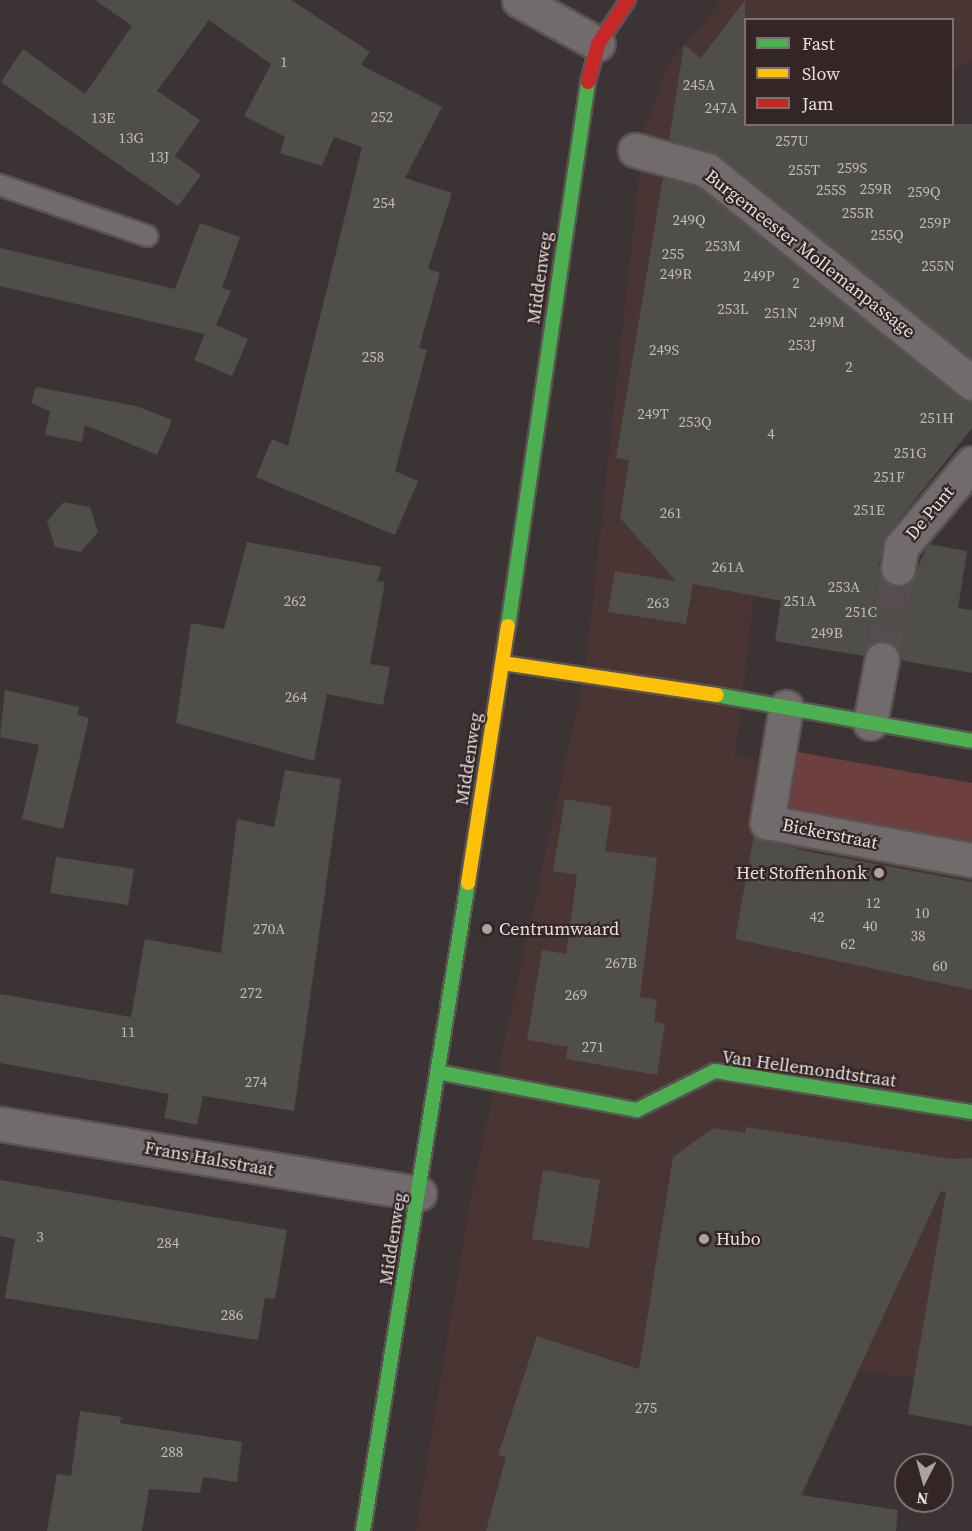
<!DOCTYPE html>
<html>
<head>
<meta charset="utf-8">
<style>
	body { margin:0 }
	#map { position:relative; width:972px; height:1531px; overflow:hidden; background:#3c3434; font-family:"Source Serif 4",serif }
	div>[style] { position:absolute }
	.built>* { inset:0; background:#483534 }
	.green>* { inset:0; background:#6e3f3f }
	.building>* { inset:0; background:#4f4e4b }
	.street-tunnel>* { height:33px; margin-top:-16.5px; transform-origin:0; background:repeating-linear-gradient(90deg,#564e4e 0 33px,transparent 0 49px) }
	.roads { filter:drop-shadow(2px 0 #5a5353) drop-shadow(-2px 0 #5a5353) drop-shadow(0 2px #5a5353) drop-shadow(0 -2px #5a5353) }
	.lane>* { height:20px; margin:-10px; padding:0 10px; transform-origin:10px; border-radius:10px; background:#716b6b }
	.street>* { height:33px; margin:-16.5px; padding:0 16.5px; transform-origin:16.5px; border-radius:16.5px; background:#716b6b }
	.fast>* { height:14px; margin:-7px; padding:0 7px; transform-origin:7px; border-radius:7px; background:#4caf50 }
	.slow>* { height:14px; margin:-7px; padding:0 7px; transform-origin:7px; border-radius:7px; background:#ffc107 }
	.jam>* { height:14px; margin:-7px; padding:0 7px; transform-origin:7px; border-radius:7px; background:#c62828 }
	.dots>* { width:16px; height:16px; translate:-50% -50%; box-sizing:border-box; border:3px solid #342626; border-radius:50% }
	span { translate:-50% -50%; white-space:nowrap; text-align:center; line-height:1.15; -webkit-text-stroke:4.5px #342626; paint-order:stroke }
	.number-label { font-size:15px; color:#c2bab9 }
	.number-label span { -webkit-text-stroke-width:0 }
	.street-label { font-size:18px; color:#e8dede }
	.poi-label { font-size:18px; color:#e8dede }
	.right { translate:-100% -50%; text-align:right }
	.left { translate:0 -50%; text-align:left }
	.legend { position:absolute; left:744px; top:18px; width:210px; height:108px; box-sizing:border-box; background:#342626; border:2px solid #7c7070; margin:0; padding:8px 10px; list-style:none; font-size:18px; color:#e8dede }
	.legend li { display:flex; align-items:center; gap:12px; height:30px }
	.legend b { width:30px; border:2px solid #7c7070 }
	.north { position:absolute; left:894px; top:1453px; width:60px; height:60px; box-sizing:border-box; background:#342626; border:2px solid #7c7070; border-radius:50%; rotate:186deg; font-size:16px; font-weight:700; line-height:24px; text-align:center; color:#e8dede }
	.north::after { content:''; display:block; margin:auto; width:21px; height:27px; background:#aca2a2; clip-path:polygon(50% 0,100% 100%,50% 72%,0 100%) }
</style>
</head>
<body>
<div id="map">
	<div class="built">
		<div style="clip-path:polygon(722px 0,972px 0,972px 58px,953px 73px,952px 20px,746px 20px,746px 124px,847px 153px,767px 488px,735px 756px,972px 800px,972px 1387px,860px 1370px,787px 1531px,416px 1531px,470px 1200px,585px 672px,644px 131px,667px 65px)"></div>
	</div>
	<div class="green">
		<div style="clip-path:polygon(792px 751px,972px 783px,972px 845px,781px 811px)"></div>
	</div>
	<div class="building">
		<div style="clip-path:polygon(95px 0,291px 0,370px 52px,361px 65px,442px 107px,405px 178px,452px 193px,428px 269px,440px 273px,419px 348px,427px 350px,395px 471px,418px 481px,395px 535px,256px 477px,272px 439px,288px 446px,362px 147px,334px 137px,322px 166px,280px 153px,285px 137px,244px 116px,271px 64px,209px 20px,157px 91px,200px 120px,175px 156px,201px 175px,178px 206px,1px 82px,23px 49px,85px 94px,132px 26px)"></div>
		<div style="clip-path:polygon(745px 0,746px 124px,972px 124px,972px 359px,719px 155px,669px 140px,684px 45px,701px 58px)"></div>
		<div style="clip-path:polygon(663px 177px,698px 187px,960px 398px,972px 401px,972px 428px,887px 535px,879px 565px,886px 582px,904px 586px,913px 579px,928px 544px,967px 551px,958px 608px,972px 610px,972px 673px,900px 660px,895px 645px,885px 641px,868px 646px,864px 656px,775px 641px,781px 601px,693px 584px,686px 624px,608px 612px,615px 571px,676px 581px,620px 518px,629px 460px,616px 458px)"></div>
		<div style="clip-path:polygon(200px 223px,240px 237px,222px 288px,231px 291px,216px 325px,248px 339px,232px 376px,194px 360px,205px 334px,0 286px,0 248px,175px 289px)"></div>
		<div style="clip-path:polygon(36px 387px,136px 406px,172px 420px,157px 455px,85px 425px,82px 442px,45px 435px,50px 411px,31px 403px)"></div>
		<div style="clip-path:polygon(64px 502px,90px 507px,98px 532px,81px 552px,55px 547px,47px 521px)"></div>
		<div style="clip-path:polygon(247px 542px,382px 567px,377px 581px,385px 582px,370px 664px,390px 667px,383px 705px,327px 694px,314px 761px,176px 723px,191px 623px,224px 629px)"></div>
		<div style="clip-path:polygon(5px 690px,79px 707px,77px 715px,89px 718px,63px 829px,22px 819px,39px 745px,0 737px)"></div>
		<div style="clip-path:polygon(285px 770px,341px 779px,294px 1111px,203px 1096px,197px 1125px,164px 1118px,169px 1094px,0 1063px,0 994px,131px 1017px,145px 939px,221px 953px,237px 819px,274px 827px)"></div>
		<div style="clip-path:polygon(565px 799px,612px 807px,605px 851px,657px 858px,640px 997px,657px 1000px,654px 1022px,665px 1024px,657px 1075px,566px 1059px,568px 1047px,527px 1040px,542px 950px,566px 954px,577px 875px,553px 871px)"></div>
		<div style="clip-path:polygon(754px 835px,805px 851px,972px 882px,972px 990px,735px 939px)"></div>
		<div style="clip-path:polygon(56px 857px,134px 869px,128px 905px,50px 893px)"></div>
		<div style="clip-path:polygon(746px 1127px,952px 1159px,972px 1158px,972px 1426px,908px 1414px,946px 1192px,941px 1191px,801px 1495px,898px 1510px,896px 1531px,486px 1531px,506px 1457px,498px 1455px,537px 1336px,639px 1369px,673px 1157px,713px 1128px,745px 1133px)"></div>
		<div style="clip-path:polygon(543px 1170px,600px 1180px,589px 1248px,532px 1239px)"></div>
		<div style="clip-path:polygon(0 1180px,287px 1230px,275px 1299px,265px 1298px,258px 1340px,5px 1298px,15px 1239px,0 1236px)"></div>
		<div style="clip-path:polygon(80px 1411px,121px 1417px,120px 1423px,242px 1442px,237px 1482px,203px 1477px,200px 1493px,149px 1489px,142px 1531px,47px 1531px,57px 1474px,71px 1476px)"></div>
	</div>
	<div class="street-tunnel">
		<div style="left:882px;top:659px;width:92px;rotate:-80deg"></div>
	</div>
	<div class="roads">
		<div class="lane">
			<div style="left:0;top:185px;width:156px;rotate:19.1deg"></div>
		</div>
		<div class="street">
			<div style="left:519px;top:0;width:90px;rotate:29.1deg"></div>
			<div style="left:635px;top:150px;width:75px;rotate:15.5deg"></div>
			<div style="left:707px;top:170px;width:340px;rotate:38.8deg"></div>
			<div style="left:898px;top:568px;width:21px;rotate:-82deg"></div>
			<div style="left:901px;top:547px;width:110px;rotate:-49.8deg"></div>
			<div style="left:786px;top:707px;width:117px;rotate:99.4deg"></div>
			<div style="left:767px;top:822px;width:208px;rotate:10.5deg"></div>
			<div style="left:870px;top:723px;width:65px;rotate:-79.4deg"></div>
			<div style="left:0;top:1124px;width:425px;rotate:9.4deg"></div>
		</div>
		<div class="fast">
			<div style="left:508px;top:626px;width:550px;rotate:-81.63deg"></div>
			<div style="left:717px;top:695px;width:259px;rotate:10.2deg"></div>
			<div style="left:437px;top:1072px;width:204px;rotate:10.8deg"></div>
			<div style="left:637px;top:1110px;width:87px;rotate:-26.6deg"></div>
			<div style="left:715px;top:1071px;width:260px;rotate:9.1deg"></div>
			<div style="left:363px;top:1531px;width:656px;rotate:-80.8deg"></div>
		</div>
		<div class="slow">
			<div style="left:503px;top:663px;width:216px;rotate:8.5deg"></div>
			<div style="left:468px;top:883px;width:260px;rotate:-81.2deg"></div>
		</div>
		<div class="jam">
			<div style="left:588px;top:82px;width:39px;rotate:-75deg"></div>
			<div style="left:598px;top:44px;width:53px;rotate:-55.7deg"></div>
		</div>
	</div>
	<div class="dots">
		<div style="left:879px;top:873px;background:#aca2a2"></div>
		<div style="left:487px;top:929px;background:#aca2a2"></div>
		<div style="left:704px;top:1239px;background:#aca2a2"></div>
	</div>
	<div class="number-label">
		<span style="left:284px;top:62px">1</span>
		<span style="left:699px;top:85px">245A</span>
		<span style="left:721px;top:108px">247A</span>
		<span style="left:382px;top:117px">252</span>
		<span style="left:103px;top:118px">13E</span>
		<span style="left:131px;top:138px">13G</span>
		<span style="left:792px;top:141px">257U</span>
		<span style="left:159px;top:157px">13J</span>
		<span style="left:852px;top:168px">259S</span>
		<span style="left:804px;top:170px">255T</span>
		<span style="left:876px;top:189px">259R</span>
		<span style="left:831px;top:190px">255S</span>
		<span style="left:924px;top:192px">259Q</span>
		<span style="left:384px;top:203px">254</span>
		<span style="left:858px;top:213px">255R</span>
		<span style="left:689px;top:220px">249Q</span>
		<span style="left:935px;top:223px">259P</span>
		<span style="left:887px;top:235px">255Q</span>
		<span style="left:723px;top:246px">253M</span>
		<span style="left:673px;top:254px">255</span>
		<span style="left:938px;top:266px">255N</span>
		<span style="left:676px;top:274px">249R</span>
		<span style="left:759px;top:276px">249P</span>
		<span style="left:796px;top:283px">2</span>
		<span style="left:733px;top:309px">253L</span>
		<span style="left:781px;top:313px">251N</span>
		<span style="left:827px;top:322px">249M</span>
		<span style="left:802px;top:345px">253J</span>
		<span style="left:664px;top:350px">249S</span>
		<span style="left:373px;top:357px">258</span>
		<span style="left:849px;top:367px">2</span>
		<span style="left:653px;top:414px">249T</span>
		<span style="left:937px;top:418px">251H</span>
		<span style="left:695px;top:422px">253Q</span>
		<span style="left:771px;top:434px">4</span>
		<span style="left:910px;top:453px">251G</span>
		<span style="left:889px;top:477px">251F</span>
		<span style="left:869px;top:510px">251E</span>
		<span style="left:671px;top:513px">261</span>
		<span style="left:728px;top:567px">261A</span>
		<span style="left:844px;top:587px">253A</span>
		<span style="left:295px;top:601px">262</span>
		<span style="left:800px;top:601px">251A</span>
		<span style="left:658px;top:603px">263</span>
		<span style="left:861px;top:612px">251C</span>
		<span style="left:827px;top:633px">249B</span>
		<span style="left:296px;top:697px">264</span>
		<span style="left:873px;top:903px">12</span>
		<span style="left:922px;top:913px">10</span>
		<span style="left:817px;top:917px">42</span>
		<span style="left:870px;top:926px">40</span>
		<span style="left:269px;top:929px">270A</span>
		<span style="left:918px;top:936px">38</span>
		<span style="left:848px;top:944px">62</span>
		<span style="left:621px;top:963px">267B</span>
		<span style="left:940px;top:966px">60</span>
		<span style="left:251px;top:993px">272</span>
		<span style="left:576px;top:995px">269</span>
		<span style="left:128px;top:1032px">11</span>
		<span style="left:593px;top:1047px">271</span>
		<span style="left:256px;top:1082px">274</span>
		<span style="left:40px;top:1237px">3</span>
		<span style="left:168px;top:1243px">284</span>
		<span style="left:232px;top:1315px">286</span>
		<span style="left:646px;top:1408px">275</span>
		<span style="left:172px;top:1452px">288</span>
	</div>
	<div class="street-label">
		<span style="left:810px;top:254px;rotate:38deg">Burgemeester Mollemanpassage</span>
		<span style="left:540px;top:278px;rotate:-82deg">Middenweg</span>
		<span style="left:930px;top:513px;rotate:-50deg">De Punt</span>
		<span style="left:469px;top:759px;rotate:-81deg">Middenweg</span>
		<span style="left:830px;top:834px;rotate:11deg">Bickerstraat</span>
		<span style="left:809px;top:1069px;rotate:8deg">Van Hellemondtstraat</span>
		<span style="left:209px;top:1159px;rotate:10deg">Frans Halsstraat</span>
		<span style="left:393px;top:1239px;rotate:-81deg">Middenweg</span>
	</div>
	<div class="poi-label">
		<span class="right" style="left:867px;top:873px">Het Stoffenhonk</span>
		<span class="left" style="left:499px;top:929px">Centrumwaard</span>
		<span class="left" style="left:716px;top:1239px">Hubo</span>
	</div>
	<ul class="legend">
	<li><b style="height:8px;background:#4caf50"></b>Fast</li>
	<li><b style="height:8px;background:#ffc107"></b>Slow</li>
	<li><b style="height:8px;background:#c62828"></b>Jam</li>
	</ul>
	<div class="north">N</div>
</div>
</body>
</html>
